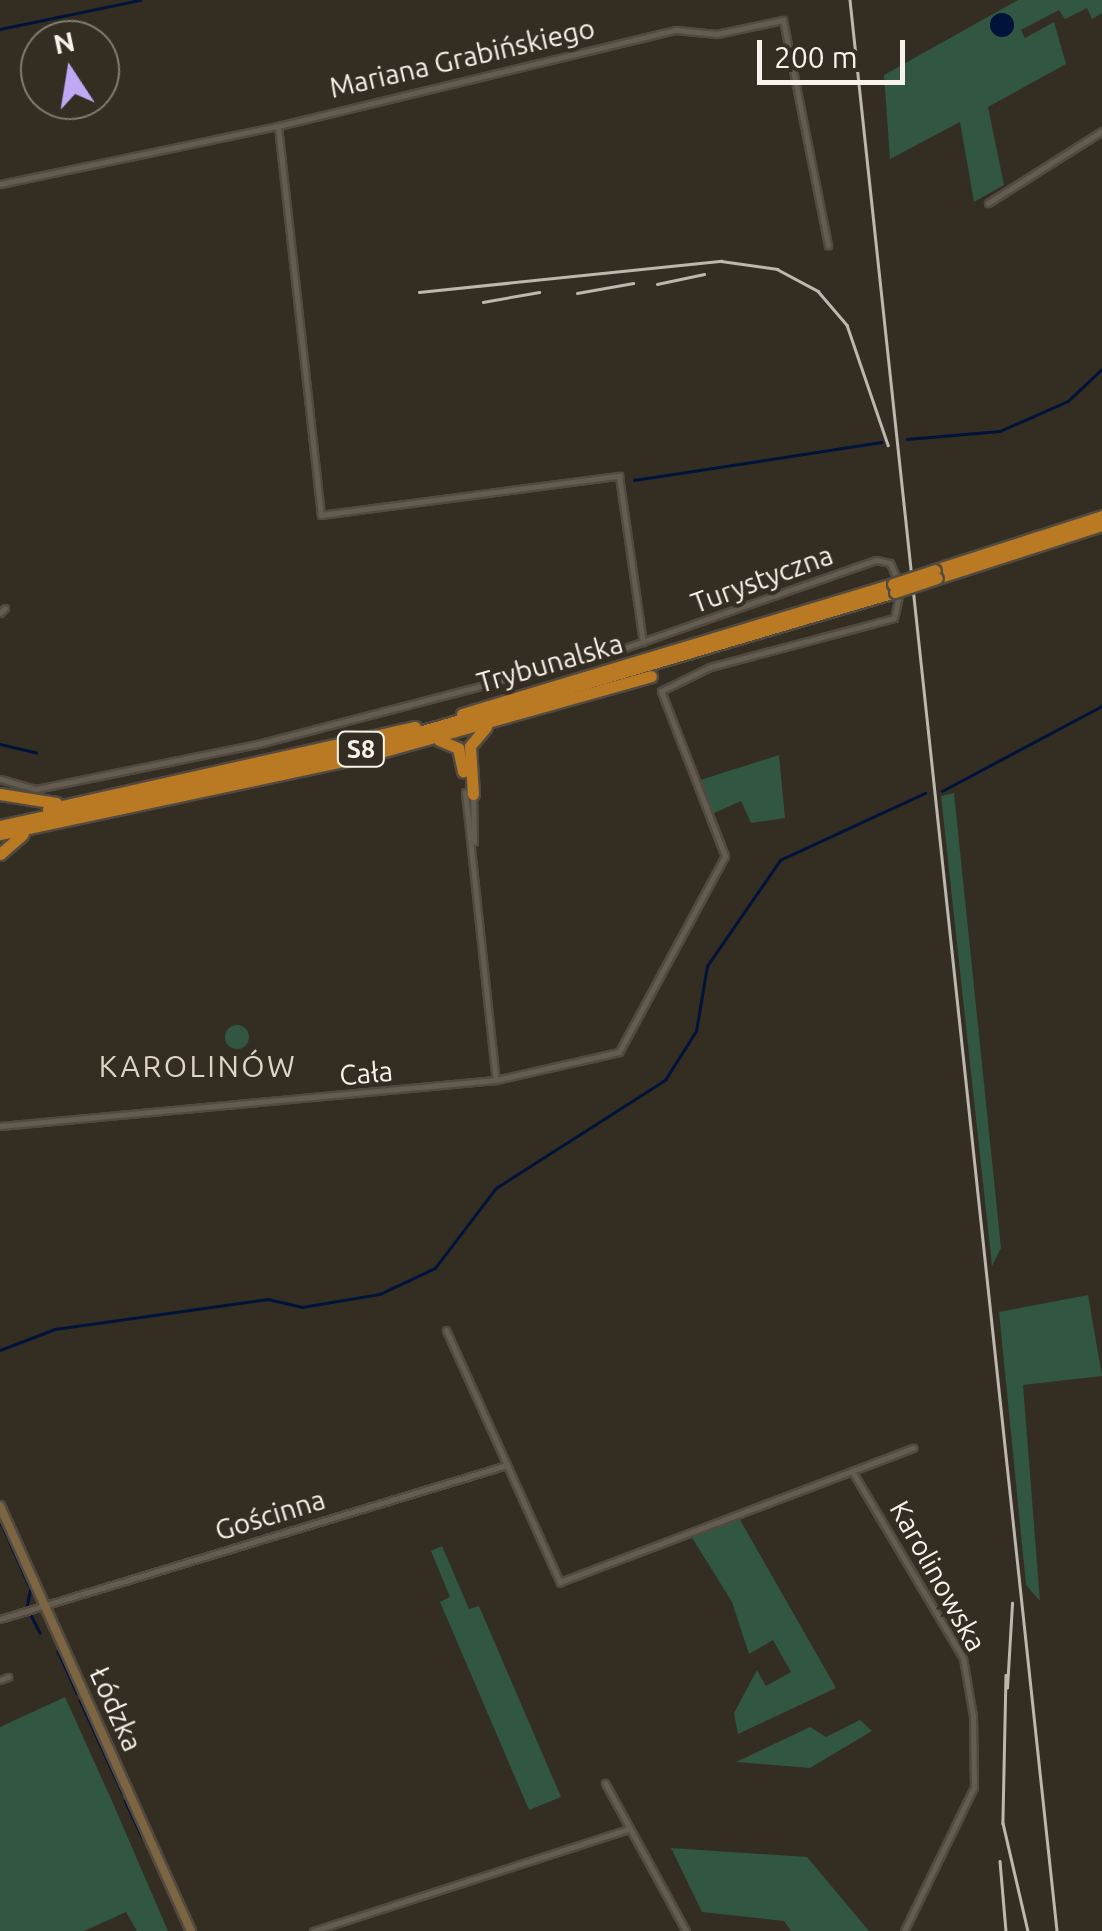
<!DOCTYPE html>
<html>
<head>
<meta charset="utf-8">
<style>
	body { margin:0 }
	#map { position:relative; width:1102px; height:1931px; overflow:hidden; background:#342d22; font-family:Ubuntu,sans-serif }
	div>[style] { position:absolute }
	.green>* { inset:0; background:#315641 }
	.round { border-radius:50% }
	.water>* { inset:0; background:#00133a }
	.stream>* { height:2.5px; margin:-1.25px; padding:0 1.25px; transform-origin:1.25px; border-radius:1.25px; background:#00133a }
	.roads { filter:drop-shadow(2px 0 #514a41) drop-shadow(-2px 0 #514a41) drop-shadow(0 2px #514a41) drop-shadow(0 -2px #514a41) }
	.street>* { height:5px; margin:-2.5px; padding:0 2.5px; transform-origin:2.5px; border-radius:2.5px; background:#645c4f }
	.secondary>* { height:8px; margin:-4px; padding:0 4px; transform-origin:4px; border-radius:4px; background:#7e6542 }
	.highway>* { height:11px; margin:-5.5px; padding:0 5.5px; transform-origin:5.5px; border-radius:5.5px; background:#ba7923 }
	.rail>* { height:2.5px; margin:-1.25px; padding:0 1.25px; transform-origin:1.25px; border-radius:1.25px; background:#bdb8af }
	.bridges { filter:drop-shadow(2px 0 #514a41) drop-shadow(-2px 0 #514a41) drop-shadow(0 2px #514a41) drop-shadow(0 -2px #514a41) }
	.highway-bridge>* { height:11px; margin:-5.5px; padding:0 5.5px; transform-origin:5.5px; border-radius:5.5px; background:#ba7923 }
	span { translate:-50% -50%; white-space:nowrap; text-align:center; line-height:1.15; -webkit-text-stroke:8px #342d22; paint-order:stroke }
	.shield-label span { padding:2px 8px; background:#342d22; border:2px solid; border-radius:8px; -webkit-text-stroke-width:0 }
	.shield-label { font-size:25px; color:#f7f3eb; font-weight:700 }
	.street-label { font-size:28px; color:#f7f3eb }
	.neighbourhood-label { font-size:30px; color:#ded5c7; letter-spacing:2.5px }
	.north { position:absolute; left:20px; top:20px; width:100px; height:100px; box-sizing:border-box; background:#342d22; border:2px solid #827c72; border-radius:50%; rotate:348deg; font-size:28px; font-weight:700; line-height:40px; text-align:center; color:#f7f3eb }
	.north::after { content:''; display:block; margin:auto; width:35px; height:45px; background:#bfa9f4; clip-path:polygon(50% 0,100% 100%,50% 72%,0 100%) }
	.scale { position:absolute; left:757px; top:40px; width:148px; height:45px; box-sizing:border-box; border:5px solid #f7f3eb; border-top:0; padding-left:12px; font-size:30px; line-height:35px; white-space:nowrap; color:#f7f3eb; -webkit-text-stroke:8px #342d22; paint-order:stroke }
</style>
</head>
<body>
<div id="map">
	<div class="green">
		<div style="clip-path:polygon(1018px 0,1102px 0,1102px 13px,1092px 19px,1087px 8px,1065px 19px,1059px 10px,1021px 30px,1025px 38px,1054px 22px,1066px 64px,988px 107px,1004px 185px,974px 202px,960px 122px,890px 159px,884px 75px)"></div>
		<div style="clip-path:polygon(779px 755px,785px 818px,751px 823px,741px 801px,712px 814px,697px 781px)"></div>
		<div style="clip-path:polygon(954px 793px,1001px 1248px,992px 1266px,941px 796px)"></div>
		<div class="round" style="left:225px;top:1025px;width:24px;height:24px"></div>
		<div style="clip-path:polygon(1088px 1295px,1102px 1376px,1023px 1385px,1040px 1601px,1026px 1585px,999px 1312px)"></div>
		<div style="clip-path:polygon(739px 1518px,836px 1688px,738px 1734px,734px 1713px,757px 1670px,766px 1686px,791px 1672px,773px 1640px,749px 1654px,732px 1602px,691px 1536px)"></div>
		<div style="clip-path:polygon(442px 1546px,469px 1609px,479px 1606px,561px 1797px,529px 1810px,440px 1602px,450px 1597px,431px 1551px)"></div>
		<div style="clip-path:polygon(65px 1697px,112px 1801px,168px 1931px,137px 1931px,126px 1912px,84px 1931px,0 1931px,0 1727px)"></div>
		<div style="clip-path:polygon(860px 1720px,872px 1731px,810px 1768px,736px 1762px,810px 1727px,826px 1737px)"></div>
		<div style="clip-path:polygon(671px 1848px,807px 1857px,869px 1931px,791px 1931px,784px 1921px,702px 1912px)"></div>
	</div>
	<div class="water">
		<div class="round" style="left:990px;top:13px;width:24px;height:24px"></div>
	</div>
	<div class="stream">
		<div style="left:0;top:29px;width:143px;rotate:-11.7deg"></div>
		<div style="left:907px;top:439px;width:93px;rotate:-4.9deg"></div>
		<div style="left:1000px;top:431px;width:74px;rotate:-23.8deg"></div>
		<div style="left:1068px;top:401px;width:47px;rotate:-43.3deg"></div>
		<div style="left:634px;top:480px;width:250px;rotate:-8.7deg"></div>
		<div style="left:0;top:744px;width:37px;rotate:13deg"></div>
		<div style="left:942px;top:791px;width:181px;rotate:-28deg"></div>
		<div style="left:0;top:1350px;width:59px;rotate:-20.9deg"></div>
		<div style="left:55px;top:1329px;width:215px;rotate:-8deg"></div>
		<div style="left:268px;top:1299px;width:35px;rotate:13deg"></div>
		<div style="left:302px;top:1307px;width:79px;rotate:-9.5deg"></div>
		<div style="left:380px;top:1294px;width:61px;rotate:-25.3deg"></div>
		<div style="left:435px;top:1268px;width:101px;rotate:-52.7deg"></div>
		<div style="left:496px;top:1188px;width:201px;rotate:-32.6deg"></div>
		<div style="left:665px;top:1080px;width:58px;rotate:-57.7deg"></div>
		<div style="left:696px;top:1031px;width:66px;rotate:-80.4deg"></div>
		<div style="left:707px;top:966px;width:129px;rotate:-55.4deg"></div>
		<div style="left:780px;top:860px;width:160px;rotate:-24.8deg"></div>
		<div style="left:0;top:1520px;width:71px;rotate:66deg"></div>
		<div style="left:27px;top:1605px;width:16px;rotate:-79deg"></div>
		<div style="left:30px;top:1613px;width:22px;rotate:63deg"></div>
		<div style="left:58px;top:1651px;width:46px;rotate:65.7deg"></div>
		<div style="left:80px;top:1700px;width:103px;rotate:65.4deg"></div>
		<div style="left:125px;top:1800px;width:40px;rotate:65deg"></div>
	</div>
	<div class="roads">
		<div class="street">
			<div style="left:278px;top:126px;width:409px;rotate:-13.6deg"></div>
			<div style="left:676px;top:30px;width:41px;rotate:5.6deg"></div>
			<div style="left:717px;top:34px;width:67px;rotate:-12deg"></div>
			<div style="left:783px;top:20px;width:230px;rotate:78.7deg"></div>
			<div style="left:0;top:184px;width:284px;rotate:-11.8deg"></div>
			<div style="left:278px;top:126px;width:391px;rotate:83.7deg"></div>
			<div style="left:321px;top:515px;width:301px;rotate:-7.5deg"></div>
			<div style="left:619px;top:476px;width:168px;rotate:81.8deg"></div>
			<div style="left:988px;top:203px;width:135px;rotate:-32.3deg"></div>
			<div style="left:0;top:613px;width:7px;rotate:-45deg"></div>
			<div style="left:0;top:779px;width:37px;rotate:16deg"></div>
			<div style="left:36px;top:789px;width:227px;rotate:-11.5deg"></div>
			<div style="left:258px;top:744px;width:370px;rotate:-14.6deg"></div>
			<div style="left:616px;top:651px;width:275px;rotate:-19.3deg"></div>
			<div style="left:876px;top:560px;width:14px;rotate:12deg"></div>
			<div style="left:890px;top:563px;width:20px;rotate:66deg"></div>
			<div style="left:465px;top:792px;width:290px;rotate:83.9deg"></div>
			<div style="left:473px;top:794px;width:48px;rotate:88.8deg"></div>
			<div style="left:0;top:1126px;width:498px;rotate:-5.3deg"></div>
			<div style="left:496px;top:1080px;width:126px;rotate:-12.8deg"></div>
			<div style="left:619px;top:1052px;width:223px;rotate:-61.6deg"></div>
			<div style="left:725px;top:856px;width:177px;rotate:-111.2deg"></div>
			<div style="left:661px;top:691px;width:55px;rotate:-26.1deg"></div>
			<div style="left:710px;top:667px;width:190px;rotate:-14.9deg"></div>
			<div style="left:894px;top:618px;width:27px;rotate:-77deg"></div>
			<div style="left:446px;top:1330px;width:277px;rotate:65.7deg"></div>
			<div style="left:560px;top:1582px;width:378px;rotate:-20.8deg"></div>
			<div style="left:852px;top:1471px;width:217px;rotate:59.3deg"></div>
			<div style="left:963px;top:1658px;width:59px;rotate:80.2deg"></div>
			<div style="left:973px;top:1716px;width:71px;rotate:89.2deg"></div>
			<div style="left:974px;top:1787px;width:160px;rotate:115.9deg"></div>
			<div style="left:0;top:1619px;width:530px;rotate:-16.9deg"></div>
			<div style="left:0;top:1680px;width:9px;rotate:-21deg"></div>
			<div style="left:605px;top:1783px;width:169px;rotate:61.3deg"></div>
			<div style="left:313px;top:1931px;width:332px;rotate:-17.9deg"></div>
		</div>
		<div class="secondary">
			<div style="left:0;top:1506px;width:466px;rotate:65.8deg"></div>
		</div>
		<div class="highway">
			<div style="left:935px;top:570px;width:176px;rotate:-17.9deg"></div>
			<div style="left:937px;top:578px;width:173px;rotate:-17.8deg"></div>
			<div style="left:462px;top:714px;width:450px;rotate:-16.8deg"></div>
			<div style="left:439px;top:740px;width:21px;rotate:23deg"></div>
			<div style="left:458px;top:748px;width:24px;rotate:78deg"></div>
			<div style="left:0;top:794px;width:57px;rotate:9.1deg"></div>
			<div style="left:473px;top:794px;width:48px;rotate:-93.6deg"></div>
			<div style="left:470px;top:746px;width:25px;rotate:-50deg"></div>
			<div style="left:48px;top:809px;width:376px;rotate:-12.6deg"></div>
			<div style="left:0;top:826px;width:384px;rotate:-12.2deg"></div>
			<div style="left:375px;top:745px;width:542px;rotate:-16.4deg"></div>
			<div style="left:0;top:834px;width:371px;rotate:-12deg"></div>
			<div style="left:363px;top:757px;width:299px;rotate:-15.7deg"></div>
			<div style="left:0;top:854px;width:30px;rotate:-41deg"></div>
		</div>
	</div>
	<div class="rail">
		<div style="left:850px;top:0;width:1942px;rotate:83.88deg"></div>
		<div style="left:657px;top:284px;width:48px;rotate:-12deg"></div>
		<div style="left:419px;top:292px;width:304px;rotate:-5.9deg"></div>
		<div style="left:721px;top:261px;width:57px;rotate:8.1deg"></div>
		<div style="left:777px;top:269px;width:47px;rotate:28.2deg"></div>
		<div style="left:818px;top:291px;width:45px;rotate:49.5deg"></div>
		<div style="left:847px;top:325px;width:127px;rotate:71.1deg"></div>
		<div style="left:577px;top:293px;width:57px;rotate:-10.1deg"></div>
		<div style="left:483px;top:302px;width:57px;rotate:-10.1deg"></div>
		<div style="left:1006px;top:1675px;width:148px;rotate:91.2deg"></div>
		<div style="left:1003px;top:1823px;width:111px;rotate:77deg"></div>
		<div style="left:1007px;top:1688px;width:85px;rotate:-86.6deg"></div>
		<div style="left:1000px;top:1861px;width:70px;rotate:85.1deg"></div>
	</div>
	<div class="bridges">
		<div class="highway-bridge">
			<div style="left:893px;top:584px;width:44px;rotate:-18.4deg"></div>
			<div style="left:895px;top:592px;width:44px;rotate:-18.4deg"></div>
		</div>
	</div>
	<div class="shield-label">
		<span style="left:361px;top:749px">S8</span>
	</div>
	<div class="street-label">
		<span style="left:462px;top:58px;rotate:-13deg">Mariana Grabińskiego</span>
		<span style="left:762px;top:579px;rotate:-20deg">Turystyczna</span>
		<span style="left:550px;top:663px;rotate:-16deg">Trybunalska</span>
		<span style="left:366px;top:1073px;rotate:-5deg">Cała</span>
		<span style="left:270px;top:1515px;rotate:-17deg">Gościnna</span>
		<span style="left:938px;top:1576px;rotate:61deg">Karolinowska</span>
		<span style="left:116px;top:1709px;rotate:66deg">Łódzka</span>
	</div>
	<div class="neighbourhood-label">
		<span style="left:198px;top:1066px">KAROLINÓW</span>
	</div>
	<div class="north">N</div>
	<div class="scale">200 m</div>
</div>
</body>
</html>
